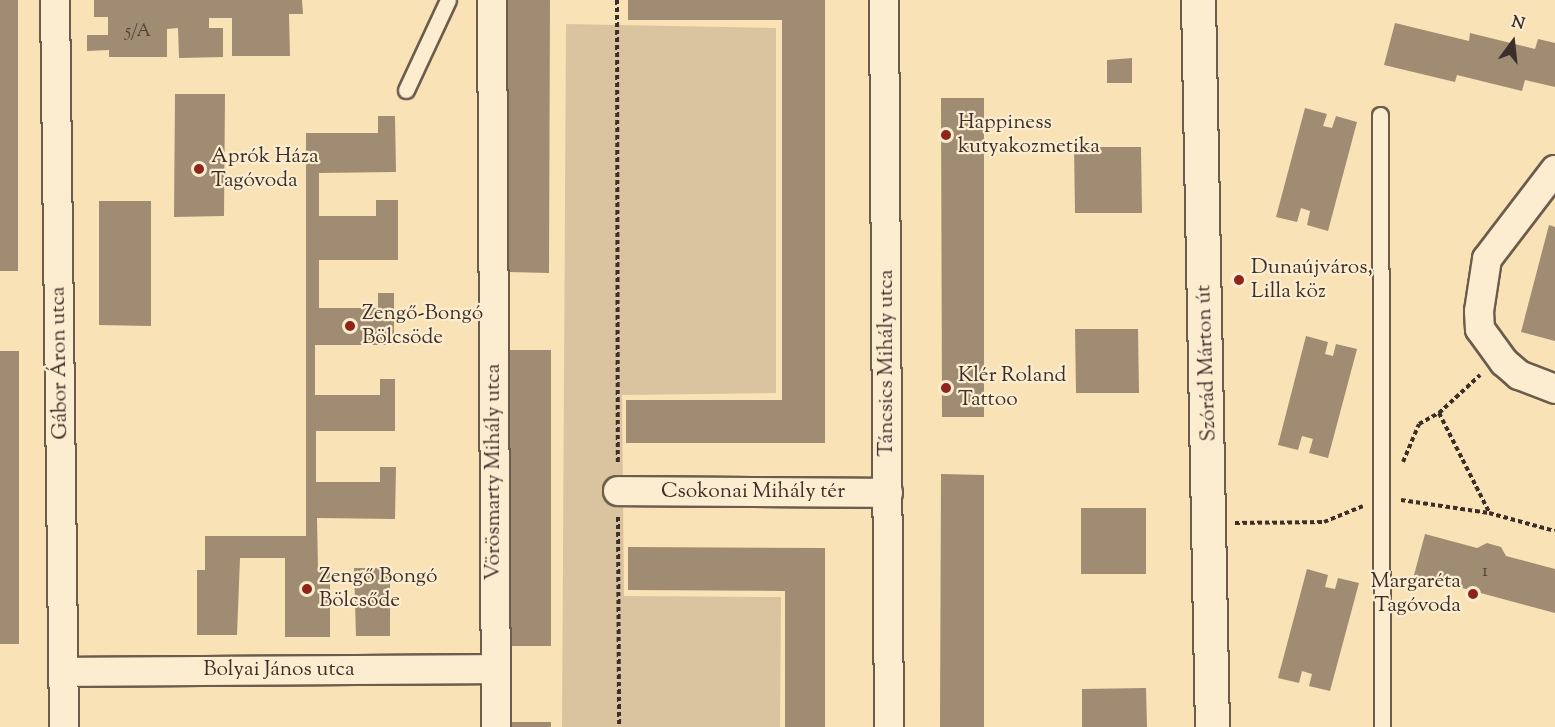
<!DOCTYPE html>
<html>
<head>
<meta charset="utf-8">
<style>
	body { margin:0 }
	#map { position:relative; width:1555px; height:727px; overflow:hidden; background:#fae2b7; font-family:"Sorts Mill Goudy",serif }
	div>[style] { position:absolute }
	.green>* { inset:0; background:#dac49f }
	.building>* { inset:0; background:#9f8c73 }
	.path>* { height:4px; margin-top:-2px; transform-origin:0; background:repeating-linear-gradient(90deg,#3c2f2a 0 4.5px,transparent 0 7.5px) }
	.roads { filter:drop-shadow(2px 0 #6c5c4d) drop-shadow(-2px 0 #6c5c4d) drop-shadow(0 2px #6c5c4d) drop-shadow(0 -2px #6c5c4d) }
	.service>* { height:15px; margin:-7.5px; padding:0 7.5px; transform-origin:7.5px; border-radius:7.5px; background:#fcecd0 }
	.minor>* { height:28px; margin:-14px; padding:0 14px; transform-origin:14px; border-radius:14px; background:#fcecd0 }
	.tertiary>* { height:33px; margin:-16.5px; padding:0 16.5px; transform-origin:16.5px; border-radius:16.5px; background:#fcecd0 }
	.dots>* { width:16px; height:16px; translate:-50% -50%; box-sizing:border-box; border:3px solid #fcecd0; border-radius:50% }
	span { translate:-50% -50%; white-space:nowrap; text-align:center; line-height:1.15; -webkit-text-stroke:4.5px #fcecd0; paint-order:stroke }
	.number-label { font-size:18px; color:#55463c }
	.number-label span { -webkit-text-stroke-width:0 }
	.poi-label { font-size:21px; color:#3c2f2a }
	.left { translate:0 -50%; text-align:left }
	.right { translate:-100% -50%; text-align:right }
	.street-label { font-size:21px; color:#3c2f2a }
	.north { position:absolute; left:1483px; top:12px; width:60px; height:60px; -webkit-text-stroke:4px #fcecd0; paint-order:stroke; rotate:15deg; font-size:16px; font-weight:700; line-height:24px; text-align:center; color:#3c2f2a }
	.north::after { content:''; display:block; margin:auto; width:21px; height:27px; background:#3c2f2a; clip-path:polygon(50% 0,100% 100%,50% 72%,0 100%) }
</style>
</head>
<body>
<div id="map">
	<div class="green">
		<div style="clip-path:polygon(566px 24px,776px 28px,776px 393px,622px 395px,624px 596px,781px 597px,780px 727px,562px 727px)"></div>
	</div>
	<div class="building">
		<div style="clip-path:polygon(0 0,18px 0,18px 271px,0 271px)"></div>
		<div style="clip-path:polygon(94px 0,302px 0,303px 14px,289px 14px,290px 56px,232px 56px,232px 18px,209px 18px,209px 28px,223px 28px,223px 57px,179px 58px,178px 28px,167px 29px,167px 57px,109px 57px,109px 50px,87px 51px,87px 35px,108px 35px,108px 17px,94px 17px)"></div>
		<div style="clip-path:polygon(508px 0,550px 0,549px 273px,508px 272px)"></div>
		<div style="clip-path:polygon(628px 0,825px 0,825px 443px,626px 443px,626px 400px,782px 400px,782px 20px,628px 20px)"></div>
		<div style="clip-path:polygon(1395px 23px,1469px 41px,1470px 33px,1535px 49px,1538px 39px,1555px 43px,1555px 87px,1525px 80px,1522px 91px,1457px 75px,1455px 82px,1384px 65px)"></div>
		<div style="clip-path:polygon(1132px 58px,1132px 83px,1107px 83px,1107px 60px)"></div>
		<div style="clip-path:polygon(175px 94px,225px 94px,224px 216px,174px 217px)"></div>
		<div style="clip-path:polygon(941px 98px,984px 98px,984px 417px,942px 417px)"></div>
		<div style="clip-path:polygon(1305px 108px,1327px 114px,1323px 126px,1332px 128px,1336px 116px,1357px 122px,1328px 231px,1307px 225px,1310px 211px,1301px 208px,1297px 222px,1276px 217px)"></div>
		<div style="clip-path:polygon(378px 116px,395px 116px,396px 172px,319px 173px,319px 216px,376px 216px,376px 200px,398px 200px,398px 260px,319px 260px,319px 308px,378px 308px,378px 293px,394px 293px,394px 345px,315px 345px,315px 395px,380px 395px,380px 379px,395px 379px,395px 431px,316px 431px,316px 482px,380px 482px,380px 467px,396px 467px,395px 519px,317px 518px,318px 568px,330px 568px,330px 637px,285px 637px,285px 558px,240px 558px,237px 635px,197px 635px,197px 570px,205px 570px,205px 536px,306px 536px,306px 133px,378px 133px)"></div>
		<div style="clip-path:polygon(1074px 147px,1141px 147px,1142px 213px,1075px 213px)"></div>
		<div style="clip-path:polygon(99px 201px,151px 201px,151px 326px,99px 325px)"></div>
		<div style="clip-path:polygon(1549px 225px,1555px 227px,1555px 341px,1521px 332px)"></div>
		<div style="clip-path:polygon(1075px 329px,1138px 329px,1139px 393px,1076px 393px)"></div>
		<div style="clip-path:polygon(1306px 336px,1328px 342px,1325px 354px,1333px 356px,1336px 344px,1357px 349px,1328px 458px,1309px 453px,1313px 439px,1302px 436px,1298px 450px,1278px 445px)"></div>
		<div style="clip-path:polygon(508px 350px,551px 350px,551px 646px,509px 646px)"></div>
		<div style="clip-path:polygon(0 351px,19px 351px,19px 644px,0 644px)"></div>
		<div style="clip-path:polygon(941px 474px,984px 475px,984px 727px,940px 727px)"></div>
		<div style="clip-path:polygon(1081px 508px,1146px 508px,1146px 574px,1081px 574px)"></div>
		<div style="clip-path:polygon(1425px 534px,1477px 548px,1487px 543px,1501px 547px,1506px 556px,1555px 569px,1555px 613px,1414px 575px)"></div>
		<div style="clip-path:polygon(628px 547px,825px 548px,825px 727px,785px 727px,785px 591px,628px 590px)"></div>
		<div style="clip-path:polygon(354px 568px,390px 568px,390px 636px,356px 636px)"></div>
		<div style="clip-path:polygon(1307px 569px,1328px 575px,1325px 587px,1335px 589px,1338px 578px,1359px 583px,1330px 691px,1309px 686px,1312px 674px,1302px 671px,1299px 683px,1278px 678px)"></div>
		<div style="clip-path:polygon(1146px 688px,1147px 727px,1082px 727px,1082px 689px)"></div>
		<div style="clip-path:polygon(508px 722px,551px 722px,551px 727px,508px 727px)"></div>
	</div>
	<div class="path">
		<div style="left:617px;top:0;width:464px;rotate:89.9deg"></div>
		<div style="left:1439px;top:413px;width:56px;rotate:-42.8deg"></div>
		<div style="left:1403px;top:462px;width:41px;rotate:-67.2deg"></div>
		<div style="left:1419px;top:424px;width:23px;rotate:-29deg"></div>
		<div style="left:1439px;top:413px;width:111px;rotate:63.2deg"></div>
		<div style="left:1401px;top:500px;width:89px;rotate:8.4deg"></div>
		<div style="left:1489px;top:513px;width:68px;rotate:15.3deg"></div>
		<div style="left:618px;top:517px;width:210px;rotate:89.7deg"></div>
		<div style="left:1235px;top:523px;width:89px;rotate:-0.6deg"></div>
		<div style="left:1324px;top:522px;width:42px;rotate:-22.3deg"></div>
	</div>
	<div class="roads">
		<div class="service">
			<div style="left:406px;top:90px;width:99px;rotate:-65deg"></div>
			<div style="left:1380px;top:115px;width:612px;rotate:89.81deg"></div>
		</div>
		<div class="minor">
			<div style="left:55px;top:0;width:727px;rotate:89.29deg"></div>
			<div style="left:492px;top:0;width:727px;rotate:89.68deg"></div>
			<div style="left:884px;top:0;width:727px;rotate:89.61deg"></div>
			<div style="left:1555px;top:170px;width:112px;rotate:127.4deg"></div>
			<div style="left:1487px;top:259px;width:53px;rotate:98.7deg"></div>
			<div style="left:1479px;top:311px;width:18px;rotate:87deg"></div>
			<div style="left:1480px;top:329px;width:41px;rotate:54deg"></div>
			<div style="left:1504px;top:362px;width:20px;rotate:41deg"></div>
			<div style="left:1519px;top:375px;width:39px;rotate:21deg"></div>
			<div style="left:618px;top:491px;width:270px;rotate:0.4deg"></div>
			<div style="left:64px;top:672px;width:431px;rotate:-0.4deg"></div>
		</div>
		<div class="tertiary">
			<div style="left:1198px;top:0;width:727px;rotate:88.9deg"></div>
		</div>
	</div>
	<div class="dots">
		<div style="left:946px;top:135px;background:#8f2418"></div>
		<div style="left:199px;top:169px;background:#8f2418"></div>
		<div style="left:1239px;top:280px;background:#8f2418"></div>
		<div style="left:350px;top:326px;background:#8f2418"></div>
		<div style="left:946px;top:388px;background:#8f2418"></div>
		<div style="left:307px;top:589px;background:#8f2418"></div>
		<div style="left:1473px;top:594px;background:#8f2418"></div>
	</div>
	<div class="number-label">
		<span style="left:138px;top:32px">5/A</span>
		<span style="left:1485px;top:572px">1</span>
	</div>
	<div class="poi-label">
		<span class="left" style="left:958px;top:135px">Happiness<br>kutyakozmetika</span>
		<span class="left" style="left:211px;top:169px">Aprók Háza<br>Tagóvoda</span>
		<span class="left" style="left:1251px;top:280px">Dunaújváros,<br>Lilla köz</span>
		<span class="left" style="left:362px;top:326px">Zengő-Bongó<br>Bölcsöde</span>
		<span class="left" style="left:958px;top:388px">Klér Roland<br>Tattoo</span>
		<span class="left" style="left:319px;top:589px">Zengő Bongó<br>Bölcsőde</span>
		<span class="right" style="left:1461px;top:594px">Margaréta<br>Tagóvoda</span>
	</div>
	<div class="street-label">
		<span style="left:60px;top:363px;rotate:-91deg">Gábor Áron utca</span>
		<span style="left:887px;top:363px;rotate:-90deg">Táncsics Mihály utca</span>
		<span style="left:1207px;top:363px;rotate:-92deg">Szórád Márton út</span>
		<span style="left:494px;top:472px;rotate:-90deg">Vörösmarty Mihály utca</span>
		<span style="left:753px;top:492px">Csokonai Mihály tér</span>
		<span style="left:279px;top:670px">Bolyai János utca</span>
	</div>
	<div class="north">N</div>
</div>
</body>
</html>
